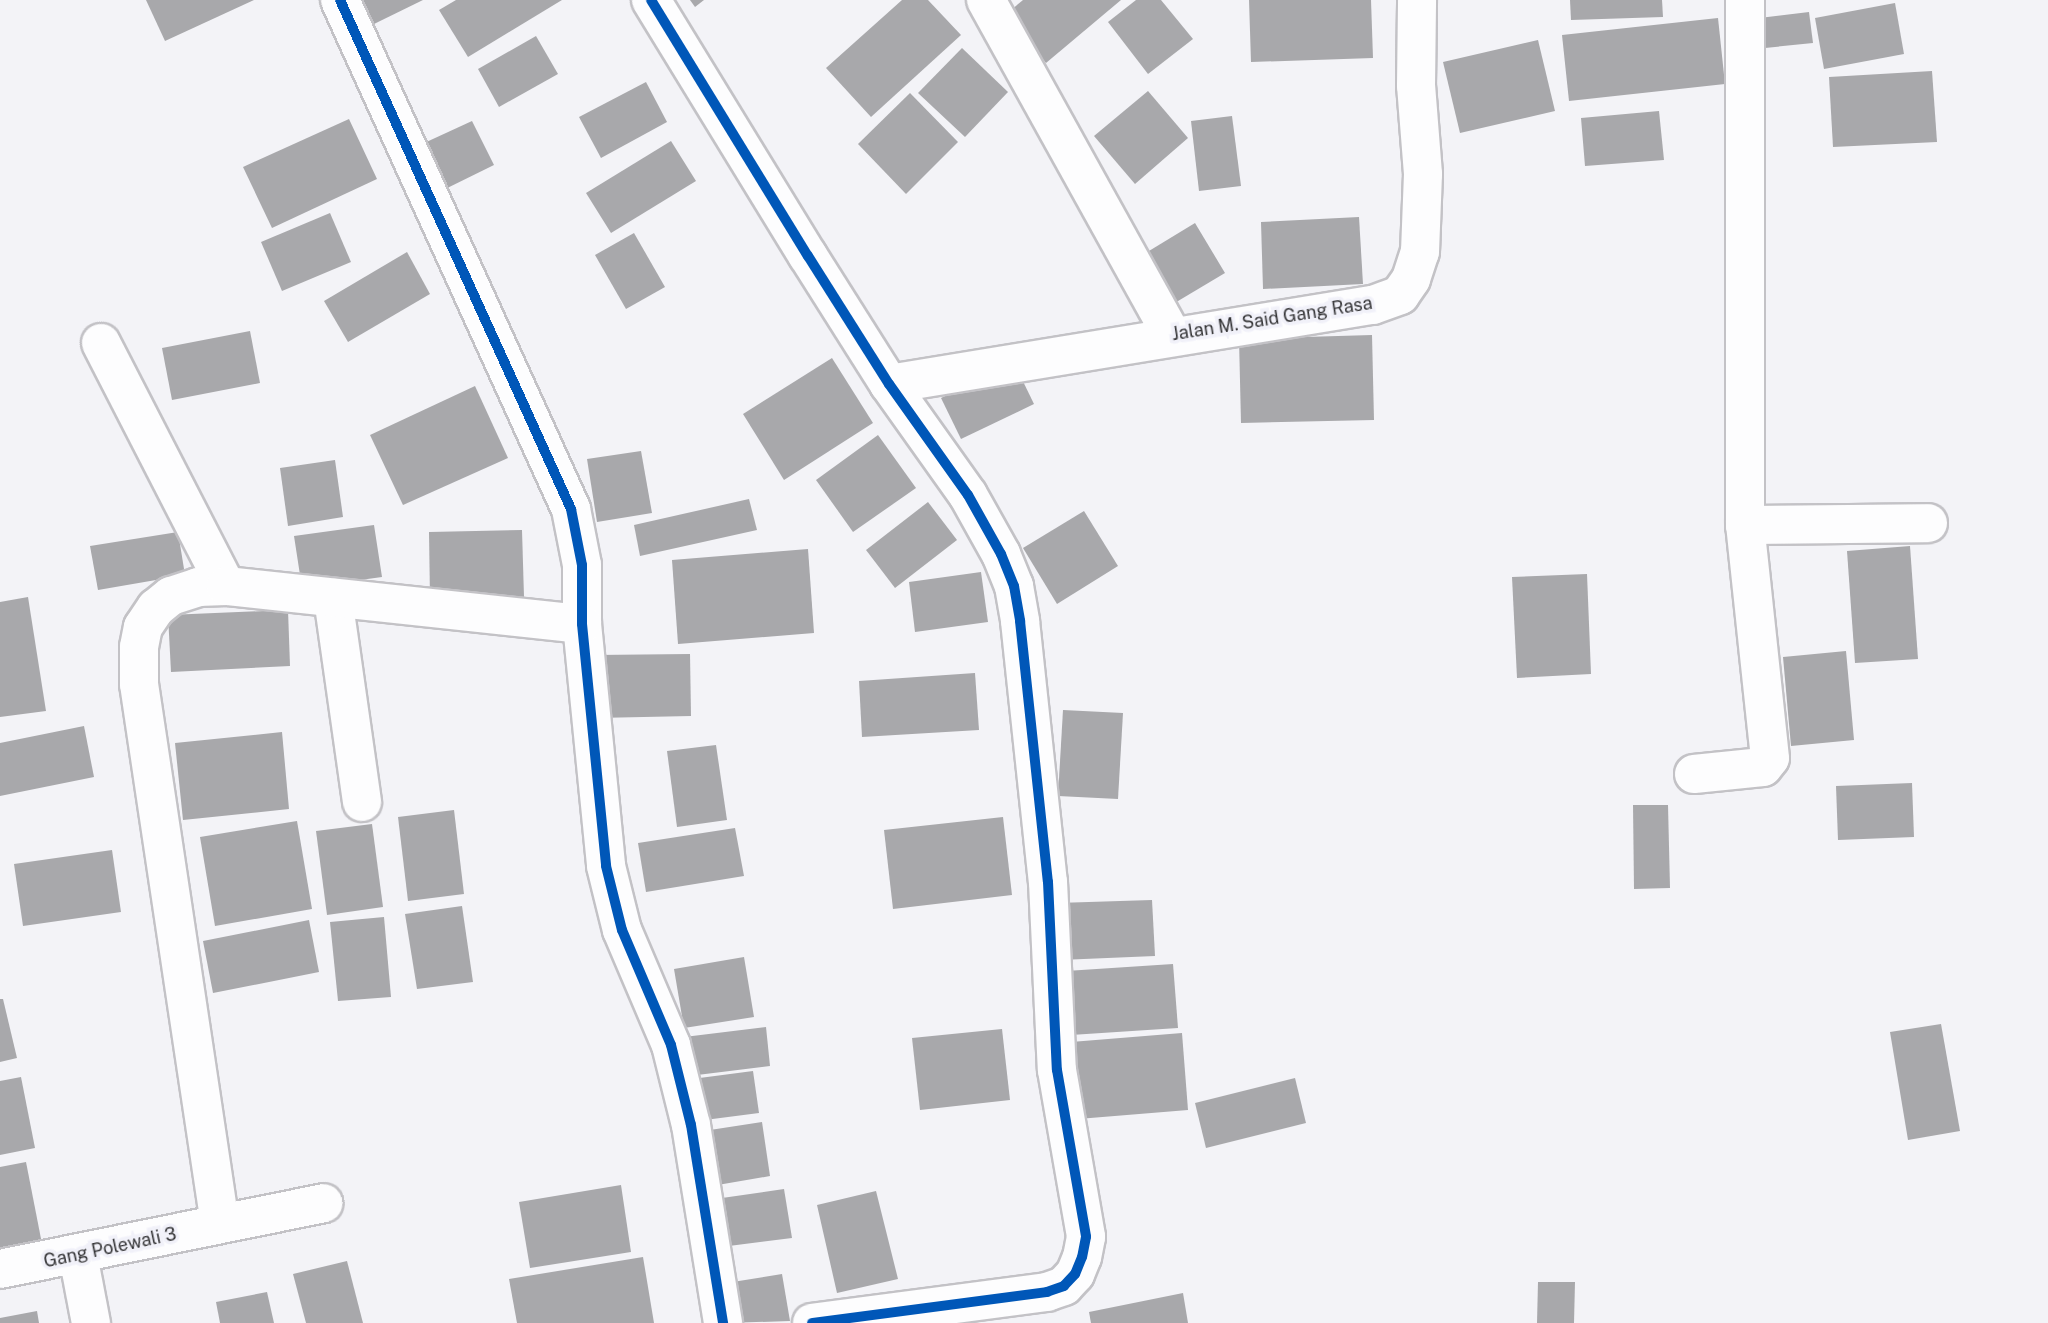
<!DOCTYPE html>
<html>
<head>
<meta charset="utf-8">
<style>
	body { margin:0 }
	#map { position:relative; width:2048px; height:1323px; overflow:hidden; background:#f3f3f7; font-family:"Public Sans",sans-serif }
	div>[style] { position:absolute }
	.building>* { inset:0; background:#a8a8ab }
	.roads { filter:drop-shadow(2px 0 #c3c2c6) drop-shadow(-2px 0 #c3c2c6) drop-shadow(0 2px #c3c2c6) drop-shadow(0 -2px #c3c2c6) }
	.street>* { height:38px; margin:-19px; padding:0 19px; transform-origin:19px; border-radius:19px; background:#fdfdfe }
	.cycleway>* { height:10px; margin:-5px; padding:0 5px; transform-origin:5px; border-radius:5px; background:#0057b8 }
	span { translate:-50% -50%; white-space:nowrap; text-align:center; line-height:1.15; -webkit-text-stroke:7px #f1f1f9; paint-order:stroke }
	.street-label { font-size:18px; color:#353537 }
</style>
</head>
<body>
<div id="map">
	<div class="building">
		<div style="clip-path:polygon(146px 0,254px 0,165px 41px)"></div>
		<div style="clip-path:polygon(362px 0,423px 0,374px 24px)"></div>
		<div style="clip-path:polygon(456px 0,562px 0,468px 57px,439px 10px)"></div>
		<div style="clip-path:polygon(690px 0,704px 0,695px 7px)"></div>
		<div style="clip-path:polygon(902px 0,928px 0,961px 35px,871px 117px,826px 68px)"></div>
		<div style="clip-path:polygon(1023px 0,1121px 0,1046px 63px,1005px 15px)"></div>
		<div style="clip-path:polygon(1136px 0,1161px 0,1193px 39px,1148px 74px,1108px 22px)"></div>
		<div style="clip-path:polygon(1249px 0,1371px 0,1373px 58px,1251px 62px)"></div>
		<div style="clip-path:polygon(1570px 0,1662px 0,1663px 17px,1571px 20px)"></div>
		<div style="clip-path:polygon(1895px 3px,1904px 54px,1824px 69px,1815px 18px)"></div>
		<div style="clip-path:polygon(1809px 12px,1813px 43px,1755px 49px,1751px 19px)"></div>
		<div style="clip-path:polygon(1718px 18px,1725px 84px,1569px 101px,1562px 35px)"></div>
		<div style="clip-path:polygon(536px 36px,558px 74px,499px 107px,478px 69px)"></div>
		<div style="clip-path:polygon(1538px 40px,1555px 111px,1460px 133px,1443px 62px)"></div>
		<div style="clip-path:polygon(962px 48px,1008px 92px,965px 137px,918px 93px)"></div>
		<div style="clip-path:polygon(1932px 71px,1937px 142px,1833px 147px,1829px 77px)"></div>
		<div style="clip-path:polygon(646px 82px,667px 122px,601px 158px,579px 117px)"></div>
		<div style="clip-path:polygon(1148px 91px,1188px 138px,1135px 184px,1094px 136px)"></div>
		<div style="clip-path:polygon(910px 93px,958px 142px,906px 194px,858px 144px)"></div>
		<div style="clip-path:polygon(1659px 111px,1664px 160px,1585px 166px,1581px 118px)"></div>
		<div style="clip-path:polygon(1232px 116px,1241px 186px,1199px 191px,1191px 121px)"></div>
		<div style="clip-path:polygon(349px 119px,377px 179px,272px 228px,243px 167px)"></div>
		<div style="clip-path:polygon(472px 121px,494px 165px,431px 196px,409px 150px)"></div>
		<div style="clip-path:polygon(671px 141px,696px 181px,611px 233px,586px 193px)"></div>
		<div style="clip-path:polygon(330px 213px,351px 262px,282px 291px,261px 242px)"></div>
		<div style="clip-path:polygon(1359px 217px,1363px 284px,1263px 289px,1261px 222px)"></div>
		<div style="clip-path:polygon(1195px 223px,1225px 273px,1173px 304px,1144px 254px)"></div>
		<div style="clip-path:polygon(634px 233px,665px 287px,626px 309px,595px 255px)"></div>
		<div style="clip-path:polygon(407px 252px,430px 294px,348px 342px,324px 301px)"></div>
		<div style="clip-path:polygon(250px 331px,260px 383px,172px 400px,162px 348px)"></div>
		<div style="clip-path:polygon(1372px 335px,1374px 420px,1241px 423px,1239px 339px)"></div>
		<div style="clip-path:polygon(832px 358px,873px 423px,784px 480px,743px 414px)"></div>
		<div style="clip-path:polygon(1014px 363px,1034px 404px,961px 439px,941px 398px)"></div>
		<div style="clip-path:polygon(475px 386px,508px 458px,403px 505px,370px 435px)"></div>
		<div style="clip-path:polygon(878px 435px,916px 488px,853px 532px,816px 480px)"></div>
		<div style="clip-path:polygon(641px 451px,652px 513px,597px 522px,587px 459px)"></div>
		<div style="clip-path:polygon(335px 460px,343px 517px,288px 526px,280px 468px)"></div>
		<div style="clip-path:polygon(749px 499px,757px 530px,640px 556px,634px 525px)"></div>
		<div style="clip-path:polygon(928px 502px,957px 540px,895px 588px,866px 550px)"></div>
		<div style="clip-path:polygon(1084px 511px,1118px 566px,1057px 604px,1023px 548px)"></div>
		<div style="clip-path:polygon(374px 525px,382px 577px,302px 588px,294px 536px)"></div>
		<div style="clip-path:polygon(522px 530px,524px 597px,430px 599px,429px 532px)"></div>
		<div style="clip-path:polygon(178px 532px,185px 575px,98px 590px,90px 546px)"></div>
		<div style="clip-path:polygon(1910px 546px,1918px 659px,1855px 663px,1847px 551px)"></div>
		<div style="clip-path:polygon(808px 549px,814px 633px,678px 644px,672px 560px)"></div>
		<div style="clip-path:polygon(981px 572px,988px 622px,915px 632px,909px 582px)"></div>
		<div style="clip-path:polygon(1587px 574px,1591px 674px,1517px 678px,1512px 577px)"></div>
		<div style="clip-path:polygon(28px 597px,46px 711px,0 717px,0 602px)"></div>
		<div style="clip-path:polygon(288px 610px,290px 666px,171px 672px,168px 615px)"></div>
		<div style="clip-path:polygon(1846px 651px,1854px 740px,1791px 746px,1783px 657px)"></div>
		<div style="clip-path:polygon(690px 654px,691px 716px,596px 718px,595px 655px)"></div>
		<div style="clip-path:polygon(975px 673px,979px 730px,862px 737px,859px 681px)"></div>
		<div style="clip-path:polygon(1063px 710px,1123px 713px,1118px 799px,1058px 796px)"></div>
		<div style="clip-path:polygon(84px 726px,94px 777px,0 796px,0 743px)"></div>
		<div style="clip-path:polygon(282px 732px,289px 809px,183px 820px,175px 743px)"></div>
		<div style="clip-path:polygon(716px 745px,727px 820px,677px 827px,667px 751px)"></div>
		<div style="clip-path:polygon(1912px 783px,1914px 837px,1838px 840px,1836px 786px)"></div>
		<div style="clip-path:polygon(1633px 805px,1668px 805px,1670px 888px,1634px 889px)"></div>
		<div style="clip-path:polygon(454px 810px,464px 894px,408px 901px,398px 817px)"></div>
		<div style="clip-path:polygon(1003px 817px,1012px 895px,893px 909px,884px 830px)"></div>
		<div style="clip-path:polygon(297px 821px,312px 909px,215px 926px,200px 837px)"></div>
		<div style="clip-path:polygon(372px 824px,383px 907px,327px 915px,316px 831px)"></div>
		<div style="clip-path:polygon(735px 828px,744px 876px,646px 892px,638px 843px)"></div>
		<div style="clip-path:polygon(112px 850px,121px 912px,23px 926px,14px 864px)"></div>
		<div style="clip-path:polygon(1152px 900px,1155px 956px,1060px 960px,1057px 903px)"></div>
		<div style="clip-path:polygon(462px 906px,473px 982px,417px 989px,405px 914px)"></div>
		<div style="clip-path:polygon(384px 917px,391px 997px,338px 1001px,330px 922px)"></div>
		<div style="clip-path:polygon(309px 920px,319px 972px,213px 993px,203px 941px)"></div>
		<div style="clip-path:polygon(744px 957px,754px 1017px,684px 1028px,674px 969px)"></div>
		<div style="clip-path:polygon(1173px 964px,1178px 1028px,1071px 1035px,1066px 971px)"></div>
		<div style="clip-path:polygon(0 999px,3px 999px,17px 1058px,0 1062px)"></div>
		<div style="clip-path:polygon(1941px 1024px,1960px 1131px,1908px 1140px,1890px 1032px)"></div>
		<div style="clip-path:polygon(766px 1027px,770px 1066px,681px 1077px,676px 1038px)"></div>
		<div style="clip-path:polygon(1002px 1029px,1010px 1100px,920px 1110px,912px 1038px)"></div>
		<div style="clip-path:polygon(1182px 1033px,1188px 1110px,1078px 1119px,1071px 1042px)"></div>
		<div style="clip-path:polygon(753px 1071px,759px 1113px,697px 1121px,692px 1079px)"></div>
		<div style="clip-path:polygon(21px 1077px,35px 1148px,0 1155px,0 1081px)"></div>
		<div style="clip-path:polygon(1295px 1078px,1306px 1123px,1206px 1148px,1195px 1103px)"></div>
		<div style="clip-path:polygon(762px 1122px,770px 1176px,706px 1187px,697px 1132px)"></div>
		<div style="clip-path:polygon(26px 1162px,43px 1249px,0 1257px,0 1167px)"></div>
		<div style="clip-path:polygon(621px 1185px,631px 1252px,530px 1268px,519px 1202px)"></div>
		<div style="clip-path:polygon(784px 1189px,792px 1238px,721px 1247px,715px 1199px)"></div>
		<div style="clip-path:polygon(876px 1191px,898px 1279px,837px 1293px,817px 1205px)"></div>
		<div style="clip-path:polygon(643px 1257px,654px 1323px,517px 1323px,509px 1279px)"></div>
		<div style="clip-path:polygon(347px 1261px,363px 1323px,306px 1323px,293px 1274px)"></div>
		<div style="clip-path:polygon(782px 1274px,790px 1321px,726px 1323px,720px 1284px)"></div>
		<div style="clip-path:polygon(1538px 1282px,1575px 1282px,1574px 1323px,1537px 1323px)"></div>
		<div style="clip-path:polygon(267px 1292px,274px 1323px,220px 1323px,216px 1302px)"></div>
		<div style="clip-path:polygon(1183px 1293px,1188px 1323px,1091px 1323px,1089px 1312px)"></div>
		<div style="clip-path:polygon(37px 1311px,39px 1323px,0 1323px,0 1318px)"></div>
	</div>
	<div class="roads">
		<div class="street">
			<div style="left:340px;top:0;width:559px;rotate:65.59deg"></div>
			<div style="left:571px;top:509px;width:57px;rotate:78.9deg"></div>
			<div style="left:582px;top:565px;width:59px;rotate:90deg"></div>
			<div style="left:582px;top:624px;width:243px;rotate:84.3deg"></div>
			<div style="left:606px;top:866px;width:66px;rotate:76deg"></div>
			<div style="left:622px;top:930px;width:125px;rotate:66.9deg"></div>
			<div style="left:671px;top:1045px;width:82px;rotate:76deg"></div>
			<div style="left:691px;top:1125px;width:201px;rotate:80.8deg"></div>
			<div style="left:651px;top:0;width:300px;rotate:58.5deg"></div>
			<div style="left:808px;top:256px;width:151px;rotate:57.7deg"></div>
			<div style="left:889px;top:384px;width:136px;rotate:54.6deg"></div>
			<div style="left:968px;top:495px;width:68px;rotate:60.8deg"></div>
			<div style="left:1001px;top:554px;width:35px;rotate:68deg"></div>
			<div style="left:1014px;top:586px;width:36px;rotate:80deg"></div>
			<div style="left:1020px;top:621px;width:262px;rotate:83.9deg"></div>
			<div style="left:1048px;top:882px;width:188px;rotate:87.3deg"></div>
			<div style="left:1057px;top:1070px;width:169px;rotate:80.1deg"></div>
			<div style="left:1086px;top:1237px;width:20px;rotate:101deg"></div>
			<div style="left:1082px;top:1257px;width:18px;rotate:112deg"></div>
			<div style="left:1075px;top:1274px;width:16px;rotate:133deg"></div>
			<div style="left:1064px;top:1286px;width:18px;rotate:161deg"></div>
			<div style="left:1047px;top:1292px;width:237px;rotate:172.5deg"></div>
			<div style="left:986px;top:0;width:383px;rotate:61deg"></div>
			<div style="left:101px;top:343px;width:273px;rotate:62.8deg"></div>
			<div style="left:889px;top:384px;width:490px;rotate:-9.3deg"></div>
			<div style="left:1373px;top:305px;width:29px;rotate:-20deg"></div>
			<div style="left:1400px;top:295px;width:19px;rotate:-55deg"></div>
			<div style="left:1411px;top:279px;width:28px;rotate:-72deg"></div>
			<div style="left:1420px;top:252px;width:78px;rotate:-87.8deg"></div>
			<div style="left:1423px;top:174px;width:88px;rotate:-94.5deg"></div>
			<div style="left:1416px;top:86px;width:86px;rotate:-89.3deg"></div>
			<div style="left:1745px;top:525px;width:183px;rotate:-0.6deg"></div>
			<div style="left:333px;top:598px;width:206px;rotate:81.9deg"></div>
			<div style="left:1694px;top:774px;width:69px;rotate:-5.8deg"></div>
			<div style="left:1763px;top:767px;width:11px;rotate:-52deg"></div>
			<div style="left:1770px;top:758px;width:234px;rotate:-96.1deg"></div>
			<div style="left:1745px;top:525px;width:525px;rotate:-90deg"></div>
			<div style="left:220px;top:1224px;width:546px;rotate:-98.53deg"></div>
			<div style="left:139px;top:684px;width:37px;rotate:-90deg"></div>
			<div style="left:139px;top:647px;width:20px;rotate:-79deg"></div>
			<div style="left:143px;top:627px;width:23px;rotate:-56deg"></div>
			<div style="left:156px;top:608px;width:19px;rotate:-39deg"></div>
			<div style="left:171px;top:596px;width:28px;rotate:-18deg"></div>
			<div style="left:198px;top:587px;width:28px;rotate:-2deg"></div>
			<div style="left:226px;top:586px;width:358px;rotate:6.1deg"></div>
			<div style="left:78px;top:1255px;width:69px;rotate:79.2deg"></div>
			<div style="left:0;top:1269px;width:330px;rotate:-11.5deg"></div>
		</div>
	</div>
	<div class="cycleway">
		<div style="left:340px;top:0;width:559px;rotate:65.59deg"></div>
		<div style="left:571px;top:509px;width:57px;rotate:78.9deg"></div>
		<div style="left:582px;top:565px;width:59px;rotate:90deg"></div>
		<div style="left:582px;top:624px;width:243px;rotate:84.3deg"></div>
		<div style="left:606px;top:866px;width:66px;rotate:76deg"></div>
		<div style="left:622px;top:930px;width:125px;rotate:66.9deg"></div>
		<div style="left:671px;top:1045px;width:82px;rotate:76deg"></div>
		<div style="left:691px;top:1125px;width:201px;rotate:80.8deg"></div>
		<div style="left:651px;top:0;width:300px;rotate:58.5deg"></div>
		<div style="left:808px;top:256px;width:151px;rotate:57.7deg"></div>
		<div style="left:889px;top:384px;width:136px;rotate:54.6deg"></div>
		<div style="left:968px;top:495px;width:68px;rotate:60.8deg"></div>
		<div style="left:1001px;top:554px;width:35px;rotate:68deg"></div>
		<div style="left:1014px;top:586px;width:36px;rotate:80deg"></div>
		<div style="left:1020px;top:621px;width:262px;rotate:83.9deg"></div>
		<div style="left:1048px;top:882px;width:188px;rotate:87.3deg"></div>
		<div style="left:1057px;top:1070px;width:169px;rotate:80.1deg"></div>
		<div style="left:1086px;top:1237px;width:20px;rotate:101deg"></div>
		<div style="left:1082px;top:1257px;width:18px;rotate:112deg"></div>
		<div style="left:1075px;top:1274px;width:16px;rotate:133deg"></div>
		<div style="left:1064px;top:1286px;width:18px;rotate:161deg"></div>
		<div style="left:1047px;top:1292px;width:237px;rotate:172.5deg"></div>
	</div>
	<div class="street-label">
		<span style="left:1272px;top:319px;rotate:-9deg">Jalan M. Said Gang Rasa</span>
		<span style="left:110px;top:1248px;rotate:-12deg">Gang Polewali 3</span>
	</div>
</div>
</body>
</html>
